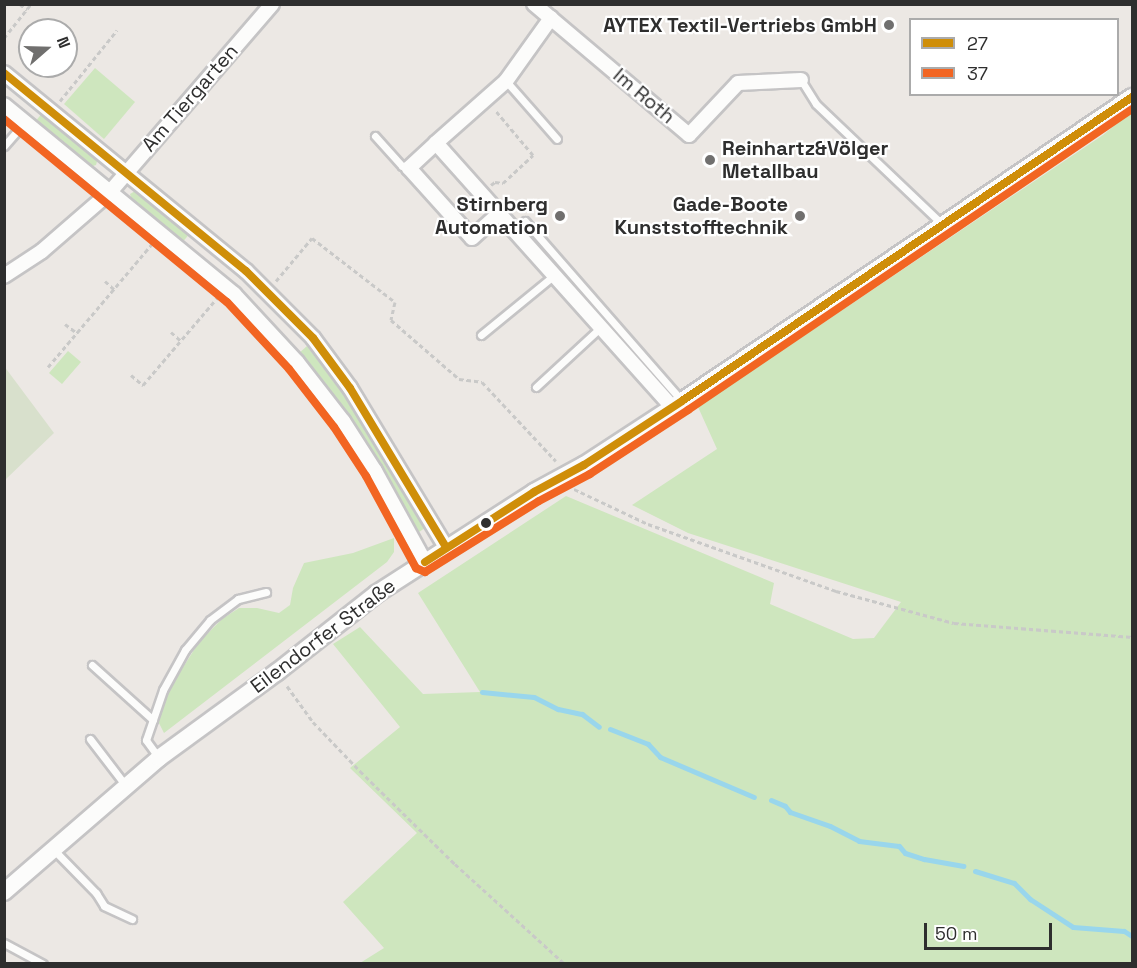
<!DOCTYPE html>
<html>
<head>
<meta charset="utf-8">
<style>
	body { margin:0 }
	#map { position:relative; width:1137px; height:968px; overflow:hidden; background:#ece8e4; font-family:"Space Grotesk",sans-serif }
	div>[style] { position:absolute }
	.green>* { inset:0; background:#cee6be }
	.cemetery>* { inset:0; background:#d8e0cc }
	.stream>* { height:5px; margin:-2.5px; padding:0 2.5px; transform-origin:2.5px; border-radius:2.5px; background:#99d6ec }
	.path>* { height:3px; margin-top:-1.5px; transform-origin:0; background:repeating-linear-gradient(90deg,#c9c9c8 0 4.5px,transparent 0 7.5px) }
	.roads { filter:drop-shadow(2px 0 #c5c4c5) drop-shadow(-2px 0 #c5c4c5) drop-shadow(0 2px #c5c4c5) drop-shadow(0 -2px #c5c4c5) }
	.service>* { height:7px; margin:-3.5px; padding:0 3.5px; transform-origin:3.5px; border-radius:3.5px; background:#fcfcfb }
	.minor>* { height:14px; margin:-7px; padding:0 7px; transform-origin:7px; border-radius:7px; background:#fcfcfb }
	.tertiary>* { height:16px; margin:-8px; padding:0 8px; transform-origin:8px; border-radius:8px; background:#fcfcfb }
	.bus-1>* { height:8px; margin:-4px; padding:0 4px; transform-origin:4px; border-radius:4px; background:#cf8e09 }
	.bus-2>* { height:8px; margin:-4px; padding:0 4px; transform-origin:4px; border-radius:4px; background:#f26522 }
	.dots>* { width:16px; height:16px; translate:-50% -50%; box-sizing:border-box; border:3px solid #fff; border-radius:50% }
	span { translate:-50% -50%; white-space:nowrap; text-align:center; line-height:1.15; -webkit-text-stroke:4.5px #fff; paint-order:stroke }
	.poi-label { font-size:20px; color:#2e2e2e; font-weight:700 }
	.right { translate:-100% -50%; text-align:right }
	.left { translate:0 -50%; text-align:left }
	.street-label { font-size:20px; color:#2e2e2e }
	.frame { position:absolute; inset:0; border:6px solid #2e2e2e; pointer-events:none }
	.legend { position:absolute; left:909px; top:18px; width:210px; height:78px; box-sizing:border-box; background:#fff; border:2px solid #ababab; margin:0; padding:8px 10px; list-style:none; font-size:18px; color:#2e2e2e }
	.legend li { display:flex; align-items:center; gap:12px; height:30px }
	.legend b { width:30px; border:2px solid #ababab }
	.north { position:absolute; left:18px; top:18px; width:60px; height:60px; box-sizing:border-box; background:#fff; border:2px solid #ababab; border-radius:50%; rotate:70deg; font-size:16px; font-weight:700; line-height:24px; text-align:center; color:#2e2e2e }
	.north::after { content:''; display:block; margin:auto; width:21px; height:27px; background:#706f6e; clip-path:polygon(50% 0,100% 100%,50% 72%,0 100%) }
	.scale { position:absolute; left:924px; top:923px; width:128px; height:27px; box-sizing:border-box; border:3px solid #2e2e2e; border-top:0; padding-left:8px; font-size:18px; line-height:21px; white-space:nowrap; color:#2e2e2e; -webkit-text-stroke:4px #fff; paint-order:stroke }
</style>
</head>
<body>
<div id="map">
	<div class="green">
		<div style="clip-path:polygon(95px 68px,135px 102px,104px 139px,64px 104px)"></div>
		<div style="clip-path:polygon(1132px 111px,1132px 963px,360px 963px,384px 948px,343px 902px,417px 833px,350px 768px,400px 727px,333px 644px,360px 627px,423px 694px,480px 692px,418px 593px,566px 496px,774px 583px,770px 604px,853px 639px,874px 638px,901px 602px,688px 533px,632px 505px,717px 449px,698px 407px,1103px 135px)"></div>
		<div style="clip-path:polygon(43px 112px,98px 158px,96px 165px,90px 167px,35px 122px)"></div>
		<div style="clip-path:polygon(137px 190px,190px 233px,182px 243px,132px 201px,130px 194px)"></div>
		<div style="clip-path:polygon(307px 346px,364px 422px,425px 528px,419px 532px,357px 426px,298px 354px)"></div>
		<div style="clip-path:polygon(68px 351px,81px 362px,62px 384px,49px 373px)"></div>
		<div style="clip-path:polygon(394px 538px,394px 552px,387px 562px,164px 733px,158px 721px,168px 691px,199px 642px,222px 619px,239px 608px,257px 608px,279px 613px,290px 605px,293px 588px,304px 563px,353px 553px)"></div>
	</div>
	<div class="cemetery">
		<div style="clip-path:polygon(4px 366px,54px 433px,5px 480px,4px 480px)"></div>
	</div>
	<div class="stream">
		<div style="left:482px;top:692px;width:52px;rotate:5.5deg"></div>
		<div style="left:534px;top:697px;width:27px;rotate:27deg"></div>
		<div style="left:558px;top:709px;width:25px;rotate:12deg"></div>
		<div style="left:582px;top:714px;width:21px;rotate:37deg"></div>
		<div style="left:610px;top:729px;width:41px;rotate:21.5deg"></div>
		<div style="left:648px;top:744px;width:18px;rotate:47deg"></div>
		<div style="left:660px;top:757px;width:102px;rotate:23.1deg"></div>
		<div style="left:771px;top:800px;width:15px;rotate:23deg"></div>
		<div style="left:785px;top:806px;width:8px;rotate:50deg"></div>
		<div style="left:790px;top:812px;width:42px;rotate:19.3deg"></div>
		<div style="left:830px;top:826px;width:33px;rotate:27deg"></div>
		<div style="left:859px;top:841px;width:40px;rotate:7.1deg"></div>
		<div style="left:899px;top:846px;width:9px;rotate:49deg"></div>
		<div style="left:905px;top:853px;width:20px;rotate:18deg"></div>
		<div style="left:924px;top:859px;width:40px;rotate:10deg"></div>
		<div style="left:975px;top:871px;width:41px;rotate:17.1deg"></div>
		<div style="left:1014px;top:883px;width:23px;rotate:45deg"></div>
		<div style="left:1030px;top:899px;width:51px;rotate:33.1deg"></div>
		<div style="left:1073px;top:927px;width:51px;rotate:4.5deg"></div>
		<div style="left:1124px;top:931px;width:9px;rotate:32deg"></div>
	</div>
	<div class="path">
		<div style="left:20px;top:4px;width:9px;rotate:41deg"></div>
		<div style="left:4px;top:38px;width:43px;rotate:-51.5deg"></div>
		<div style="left:60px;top:101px;width:91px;rotate:-51.2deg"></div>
		<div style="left:491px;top:185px;width:5px;rotate:-37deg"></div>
		<div style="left:495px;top:182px;width:8px;rotate:7deg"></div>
		<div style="left:503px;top:183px;width:41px;rotate:-43deg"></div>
		<div style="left:533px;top:155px;width:57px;rotate:-130.1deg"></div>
		<div style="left:105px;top:281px;width:12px;rotate:42deg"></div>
		<div style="left:276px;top:281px;width:56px;rotate:-50.1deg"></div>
		<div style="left:312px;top:238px;width:105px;rotate:37.6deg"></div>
		<div style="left:395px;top:302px;width:18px;rotate:103deg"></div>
		<div style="left:391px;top:320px;width:90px;rotate:40.9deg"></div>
		<div style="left:459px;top:379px;width:23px;rotate:7deg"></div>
		<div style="left:482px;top:382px;width:108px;rotate:46.9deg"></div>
		<div style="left:65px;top:324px;width:15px;rotate:37deg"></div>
		<div style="left:171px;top:332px;width:13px;rotate:42deg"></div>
		<div style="left:48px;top:367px;width:161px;rotate:-49.8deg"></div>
		<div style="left:131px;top:375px;width:16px;rotate:40deg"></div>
		<div style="left:143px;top:385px;width:114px;rotate:-49.6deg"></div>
		<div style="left:574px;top:489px;width:82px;rotate:25.3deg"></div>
		<div style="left:648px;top:524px;width:200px;rotate:19.6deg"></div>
		<div style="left:836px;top:591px;width:122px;rotate:15.2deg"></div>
		<div style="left:954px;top:623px;width:179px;rotate:4.5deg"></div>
		<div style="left:287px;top:686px;width:44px;rotate:54.2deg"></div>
		<div style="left:313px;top:722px;width:68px;rotate:46.2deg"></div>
		<div style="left:360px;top:771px;width:133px;rotate:44.4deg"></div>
		<div style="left:455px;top:864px;width:149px;rotate:42.3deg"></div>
	</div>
	<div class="roads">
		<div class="service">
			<div style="left:801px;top:80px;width:28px;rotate:58deg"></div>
			<div style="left:816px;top:104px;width:175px;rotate:43.6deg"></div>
			<div style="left:506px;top:81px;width:77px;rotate:48.7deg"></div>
			<div style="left:375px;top:136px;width:40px;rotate:48deg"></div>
			<div style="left:402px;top:166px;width:7px;rotate:16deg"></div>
			<div style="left:4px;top:146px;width:32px;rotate:-49deg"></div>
			<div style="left:525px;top:221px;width:239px;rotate:48.9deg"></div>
			<div style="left:481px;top:335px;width:93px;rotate:-39.3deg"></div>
			<div style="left:536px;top:387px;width:87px;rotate:-42.7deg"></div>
			<div style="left:92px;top:665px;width:82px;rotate:42deg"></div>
			<div style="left:90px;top:739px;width:59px;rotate:52.5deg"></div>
			<div style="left:159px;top:758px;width:22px;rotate:-126deg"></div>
			<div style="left:146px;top:740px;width:53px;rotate:-71.2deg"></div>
			<div style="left:163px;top:690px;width:46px;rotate:-61.2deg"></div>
			<div style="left:185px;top:650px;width:39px;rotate:-50deg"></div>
			<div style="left:210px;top:620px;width:35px;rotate:-37deg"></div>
			<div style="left:238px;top:599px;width:29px;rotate:-14deg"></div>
			<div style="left:53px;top:849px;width:62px;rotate:45.7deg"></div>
			<div style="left:96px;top:893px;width:15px;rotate:58deg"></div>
			<div style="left:104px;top:906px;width:31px;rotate:25deg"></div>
			<div style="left:4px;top:943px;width:44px;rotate:28.3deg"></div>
		</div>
		<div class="minor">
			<div style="left:534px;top:4px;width:203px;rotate:40.2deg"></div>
			<div style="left:689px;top:135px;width:71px;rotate:-46.7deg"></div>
			<div style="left:738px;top:83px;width:63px;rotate:-2.7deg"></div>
			<div style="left:551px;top:18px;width:77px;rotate:125.5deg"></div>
			<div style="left:506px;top:81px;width:94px;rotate:138.5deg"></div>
			<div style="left:436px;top:143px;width:354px;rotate:48.2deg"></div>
			<div style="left:4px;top:73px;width:313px;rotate:39.3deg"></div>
			<div style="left:246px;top:271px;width:95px;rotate:45deg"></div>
			<div style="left:313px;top:338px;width:62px;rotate:53.5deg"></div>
			<div style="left:350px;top:388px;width:186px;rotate:58.9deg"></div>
			<div style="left:4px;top:105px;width:298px;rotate:39.4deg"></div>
			<div style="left:234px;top:294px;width:93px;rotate:47.2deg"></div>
			<div style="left:297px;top:362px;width:75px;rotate:52.1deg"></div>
			<div style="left:343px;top:421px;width:59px;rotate:57.4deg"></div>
			<div style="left:375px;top:471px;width:104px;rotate:61.2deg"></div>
			<div style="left:436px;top:143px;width:37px;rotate:137deg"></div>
			<div style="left:409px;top:168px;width:94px;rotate:48deg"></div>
			<div style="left:472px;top:238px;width:36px;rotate:-42deg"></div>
			<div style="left:4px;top:276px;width:45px;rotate:-33.3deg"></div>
			<div style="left:42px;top:251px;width:90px;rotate:-40.9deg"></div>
			<div style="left:110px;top:192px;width:248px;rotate:-49.2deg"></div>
		</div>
		<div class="tertiary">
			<div style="left:4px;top:892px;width:205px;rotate:-40.8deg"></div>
			<div style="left:159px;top:758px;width:146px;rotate:-36.1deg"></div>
			<div style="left:277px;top:672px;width:126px;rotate:-38.2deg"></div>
			<div style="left:376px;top:594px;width:188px;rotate:-32.8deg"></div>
			<div style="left:534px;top:492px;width:57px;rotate:-28.4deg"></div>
			<div style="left:584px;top:465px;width:117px;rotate:-33.1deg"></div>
			<div style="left:682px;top:401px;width:543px;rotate:-34.04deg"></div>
		</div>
	</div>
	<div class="bus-1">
		<div style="left:4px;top:73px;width:313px;rotate:39.3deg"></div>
		<div style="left:246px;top:271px;width:95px;rotate:45deg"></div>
		<div style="left:313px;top:338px;width:62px;rotate:53.5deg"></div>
		<div style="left:350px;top:388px;width:186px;rotate:58.9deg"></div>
		<div style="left:425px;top:562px;width:130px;rotate:-32.7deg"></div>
		<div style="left:534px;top:492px;width:57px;rotate:-28.4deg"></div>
		<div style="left:584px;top:465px;width:117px;rotate:-33.1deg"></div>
		<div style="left:682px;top:401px;width:543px;rotate:-34.04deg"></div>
	</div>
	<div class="bus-2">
		<div style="left:4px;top:119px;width:288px;rotate:39.4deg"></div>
		<div style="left:227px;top:302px;width:91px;rotate:47.2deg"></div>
		<div style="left:289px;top:369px;width:73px;rotate:52.2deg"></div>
		<div style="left:334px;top:427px;width:59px;rotate:56.9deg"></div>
		<div style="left:366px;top:476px;width:105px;rotate:61.5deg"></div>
		<div style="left:416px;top:568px;width:10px;rotate:24deg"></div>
		<div style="left:425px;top:572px;width:134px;rotate:-31.9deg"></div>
		<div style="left:539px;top:501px;width:58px;rotate:-27.9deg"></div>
		<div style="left:590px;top:474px;width:117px;rotate:-33.1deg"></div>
		<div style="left:688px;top:410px;width:536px;rotate:-34.13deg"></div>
	</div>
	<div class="dots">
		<div style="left:889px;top:25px;background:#706f6e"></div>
		<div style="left:710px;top:160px;background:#706f6e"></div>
		<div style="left:560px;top:216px;background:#706f6e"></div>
		<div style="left:800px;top:216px;background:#706f6e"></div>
		<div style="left:486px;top:523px;background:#2e2e2e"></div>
	</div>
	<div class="poi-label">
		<span class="right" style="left:877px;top:25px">AYTEX Textil-Vertriebs GmbH</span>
		<span class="left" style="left:722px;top:160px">Reinhartz&amp;Völger<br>Metallbau</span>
		<span class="right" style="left:548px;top:216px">Stirnberg<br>Automation</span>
		<span class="right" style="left:788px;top:216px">Gade-Boote<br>Kunststofftechnik</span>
	</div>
	<div class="street-label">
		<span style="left:644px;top:96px;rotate:40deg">Im Roth</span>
		<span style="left:190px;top:98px;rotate:-49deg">Am Tiergarten</span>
		<span style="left:323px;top:636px;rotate:-37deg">Eilendorfer Straße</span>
	</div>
	<div class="frame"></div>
	<ul class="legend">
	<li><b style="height:8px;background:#cf8e09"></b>27</li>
	<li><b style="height:8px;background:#f26522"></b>37</li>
	</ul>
	<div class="north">N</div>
	<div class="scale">50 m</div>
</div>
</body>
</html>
